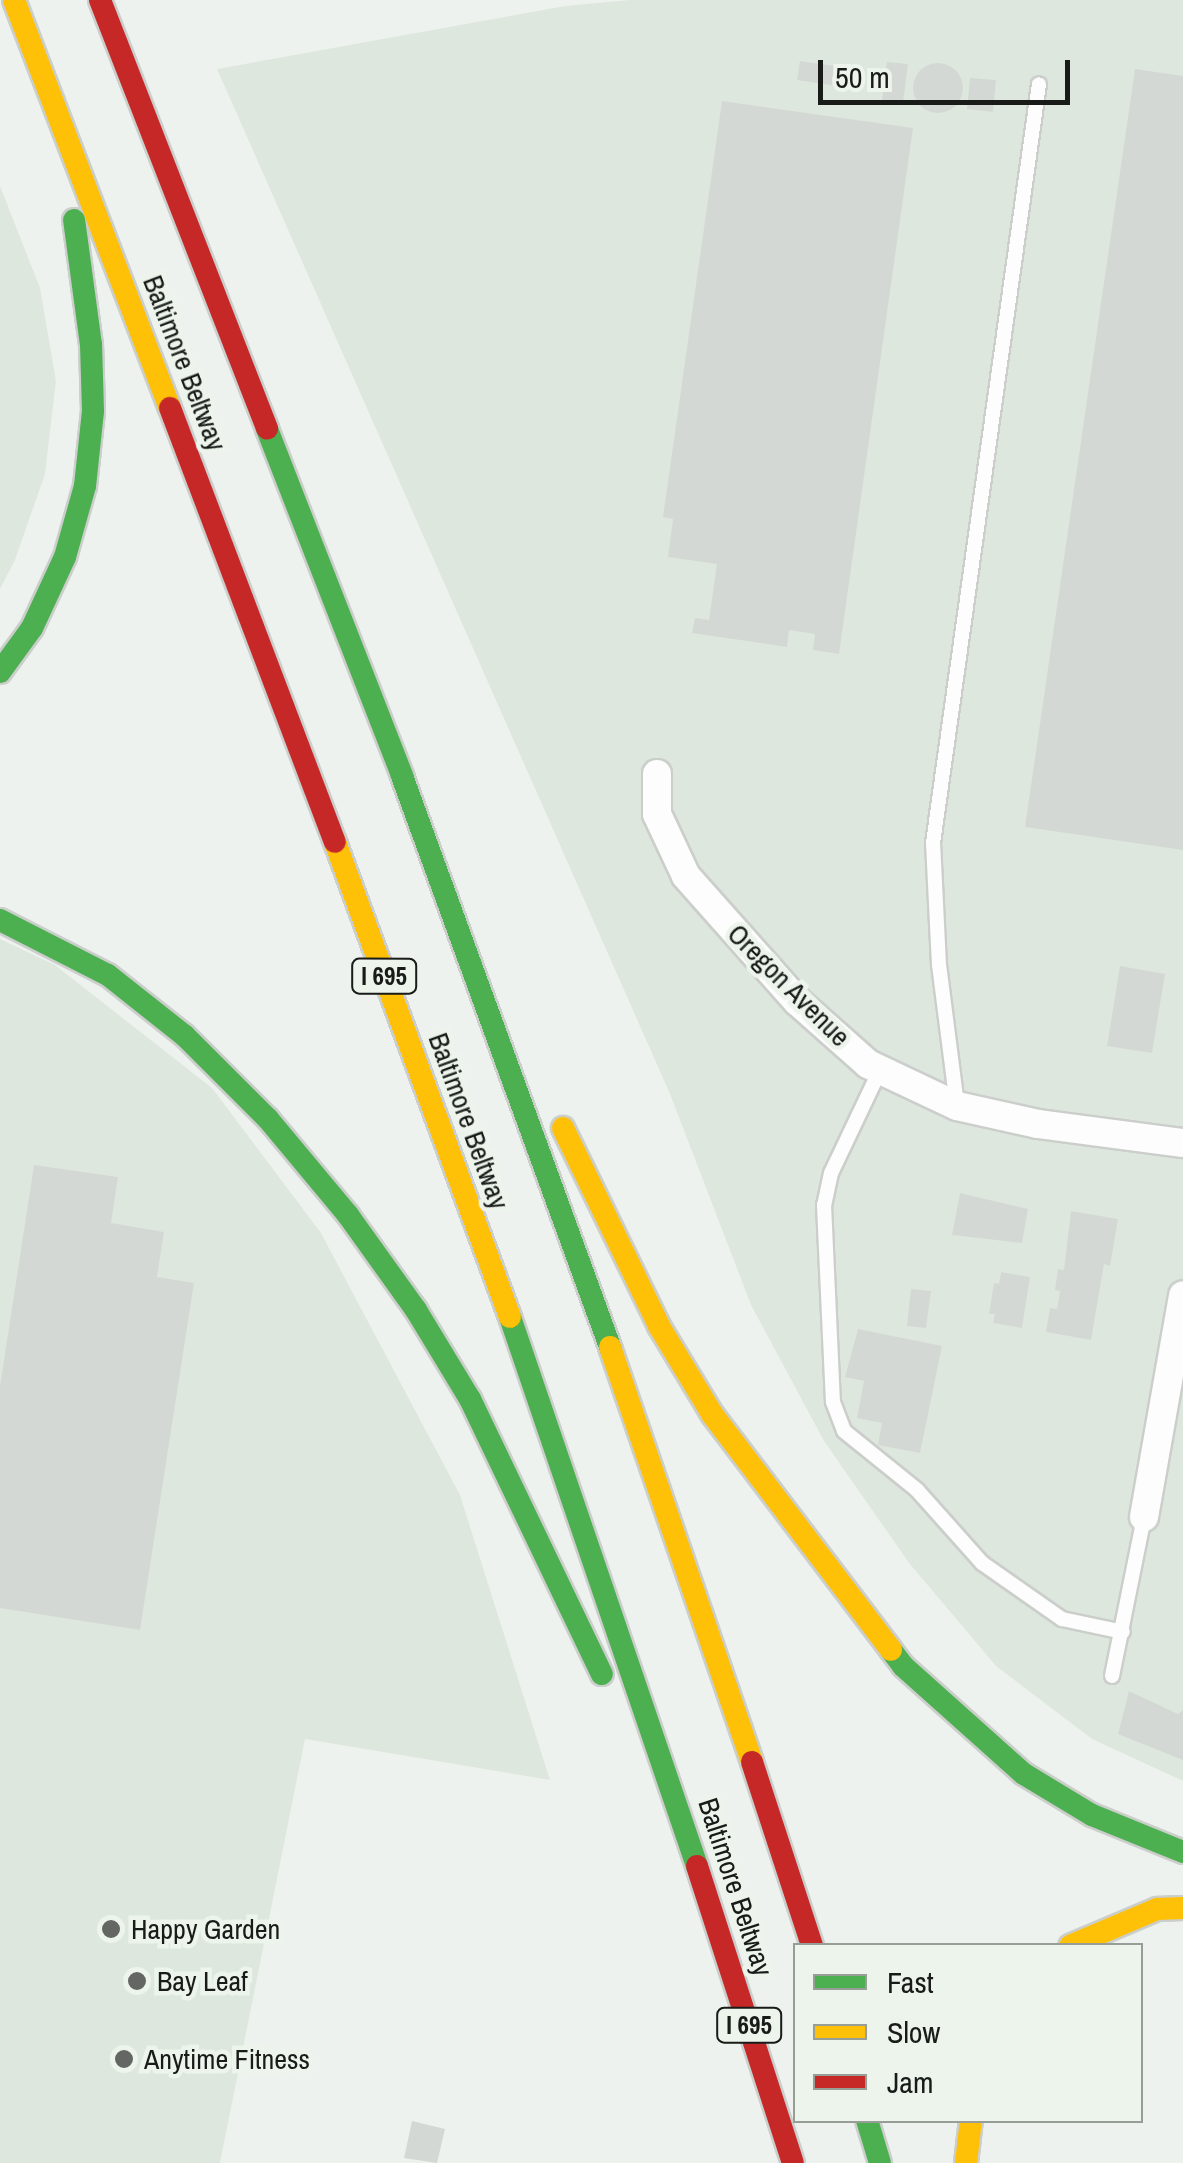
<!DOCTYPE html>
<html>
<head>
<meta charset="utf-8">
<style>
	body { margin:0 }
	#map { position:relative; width:1183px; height:2163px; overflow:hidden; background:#eef2ee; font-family:"Archivo Narrow",sans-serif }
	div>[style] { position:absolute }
	.built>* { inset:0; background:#dee7de }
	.building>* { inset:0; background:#d4d8d4 }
	.round { border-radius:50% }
	.roads { filter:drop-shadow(2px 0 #cbcecb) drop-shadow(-2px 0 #cbcecb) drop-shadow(0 2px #cbcecb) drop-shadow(0 -2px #cbcecb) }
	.lane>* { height:14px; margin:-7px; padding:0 7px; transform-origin:7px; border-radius:7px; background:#fcfdfc }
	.street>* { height:28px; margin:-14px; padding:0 14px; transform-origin:14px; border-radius:14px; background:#fcfdfc }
	.fast>* { height:22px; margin:-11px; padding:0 11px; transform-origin:11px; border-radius:11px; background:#4caf50 }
	.slow>* { height:22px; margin:-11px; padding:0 11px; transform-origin:11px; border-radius:11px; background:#ffc107 }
	.jam>* { height:22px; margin:-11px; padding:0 11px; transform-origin:11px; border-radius:11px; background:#c62828 }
	.dots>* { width:28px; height:28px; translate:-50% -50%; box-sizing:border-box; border:5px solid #ecf4ec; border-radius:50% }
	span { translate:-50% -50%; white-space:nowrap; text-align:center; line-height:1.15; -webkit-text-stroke:9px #ecf4ec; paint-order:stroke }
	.shield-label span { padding:2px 8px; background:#ecf4ec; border:2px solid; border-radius:8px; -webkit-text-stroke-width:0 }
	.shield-label { font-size:25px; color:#181b18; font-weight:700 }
	.street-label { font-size:28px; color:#181b18 }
	.poi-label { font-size:28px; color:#181b18 }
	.left { translate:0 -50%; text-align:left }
	.legend { position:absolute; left:793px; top:1943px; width:350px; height:180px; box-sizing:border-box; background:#ecf4ec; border:2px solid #979d97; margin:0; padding:12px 18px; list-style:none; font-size:30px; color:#181b18 }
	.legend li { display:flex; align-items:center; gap:20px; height:50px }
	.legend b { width:50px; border:2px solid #979d97 }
	.scale { position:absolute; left:818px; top:60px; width:252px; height:45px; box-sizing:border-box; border:5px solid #181b18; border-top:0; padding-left:12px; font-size:30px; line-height:35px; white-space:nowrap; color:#181b18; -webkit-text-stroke:8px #ecf4ec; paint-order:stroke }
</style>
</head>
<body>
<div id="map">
	<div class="built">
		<div style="clip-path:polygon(629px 0,1183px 0,1183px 1781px,1092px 1739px,996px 1666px,909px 1563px,824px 1441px,751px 1305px,670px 1094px,217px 69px,565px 6px)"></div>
		<div style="clip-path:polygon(0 186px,40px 288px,56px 381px,45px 474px,15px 560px,0 589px)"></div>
		<div style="clip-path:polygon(0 939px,55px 965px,212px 1088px,321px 1233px,460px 1495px,550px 1780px,305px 1739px,220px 2163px,0 2163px)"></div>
	</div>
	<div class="building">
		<div style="clip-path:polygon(800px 61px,847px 68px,844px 87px,797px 80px)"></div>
		<div style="clip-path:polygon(887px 62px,908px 64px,903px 103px,882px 100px)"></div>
		<div class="round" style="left:913px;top:63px;width:50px;height:50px"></div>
		<div style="clip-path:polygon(1135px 69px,1183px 76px,1183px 850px,1025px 827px)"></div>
		<div style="clip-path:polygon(970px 78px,996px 80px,993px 112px,967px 109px)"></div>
		<div style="clip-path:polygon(722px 101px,913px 128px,839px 654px,813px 650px,815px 634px,789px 630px,787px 647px,692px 633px,695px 618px,709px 620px,717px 564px,668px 557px,673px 519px,663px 517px)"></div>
		<div style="clip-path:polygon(1120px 966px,1165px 974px,1152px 1053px,1107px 1046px)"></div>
		<div style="clip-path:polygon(34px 1165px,118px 1177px,111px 1223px,164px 1232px,157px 1277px,194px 1283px,140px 1630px,0 1608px,0 1386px)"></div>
		<div style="clip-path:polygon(960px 1193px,1028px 1209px,1022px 1243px,952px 1235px)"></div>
		<div style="clip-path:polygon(1071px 1211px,1118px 1219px,1110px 1266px,1104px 1264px,1091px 1340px,1046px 1332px,1050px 1308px,1057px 1309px,1060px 1291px,1055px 1290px,1058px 1269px,1064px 1270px)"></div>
		<div style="clip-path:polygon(1001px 1272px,1030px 1277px,1022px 1328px,993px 1323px,995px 1314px,989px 1314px,994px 1283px,999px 1284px)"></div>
		<div style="clip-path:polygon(911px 1289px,931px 1291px,926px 1328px,907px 1326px)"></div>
		<div style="clip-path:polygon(858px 1329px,942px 1346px,920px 1453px,878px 1445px,882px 1423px,857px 1418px,864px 1381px,845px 1377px)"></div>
		<div style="clip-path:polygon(1129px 1691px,1178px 1714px,1183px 1710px,1183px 1760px,1118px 1734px)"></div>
		<div style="clip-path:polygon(412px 2121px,445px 2129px,437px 2163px,404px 2158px)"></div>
	</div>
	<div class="roads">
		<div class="lane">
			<div style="left:880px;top:1070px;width:114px;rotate:115.4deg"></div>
			<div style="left:831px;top:1173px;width:33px;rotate:102deg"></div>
			<div style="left:824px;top:1205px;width:197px;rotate:87.4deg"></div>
			<div style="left:833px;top:1402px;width:31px;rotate:69deg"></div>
			<div style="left:844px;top:1431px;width:94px;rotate:38.9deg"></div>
			<div style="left:917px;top:1490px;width:98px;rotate:48.3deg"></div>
			<div style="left:982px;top:1563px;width:98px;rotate:35deg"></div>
			<div style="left:1062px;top:1619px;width:62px;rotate:12deg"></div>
			<div style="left:957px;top:1105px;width:141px;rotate:-97.3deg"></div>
			<div style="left:939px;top:965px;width:122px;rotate:-92.8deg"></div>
			<div style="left:933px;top:843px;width:766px;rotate:-82.05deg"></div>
			<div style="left:1112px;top:1676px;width:162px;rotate:-78.6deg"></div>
		</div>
		<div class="street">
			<div style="left:657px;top:774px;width:40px;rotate:90deg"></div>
			<div style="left:657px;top:814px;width:68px;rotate:64.9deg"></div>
			<div style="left:686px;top:876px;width:167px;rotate:48.4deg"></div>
			<div style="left:797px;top:1001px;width:95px;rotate:41.6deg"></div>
			<div style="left:868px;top:1064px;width:98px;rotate:25.3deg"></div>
			<div style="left:957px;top:1106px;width:83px;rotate:12.5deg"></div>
			<div style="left:1038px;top:1124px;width:146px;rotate:7.5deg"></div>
			<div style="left:1144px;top:1517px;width:225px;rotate:-80deg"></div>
		</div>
		<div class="fast">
			<div style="left:267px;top:429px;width:372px;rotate:68.7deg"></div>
			<div style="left:402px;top:776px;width:608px;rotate:69.98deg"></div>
			<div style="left:0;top:672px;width:54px;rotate:-54deg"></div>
			<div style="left:32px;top:628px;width:78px;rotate:-65.1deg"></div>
			<div style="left:65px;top:557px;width:74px;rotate:-74.3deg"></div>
			<div style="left:85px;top:486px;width:75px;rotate:-83.9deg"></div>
			<div style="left:93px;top:411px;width:66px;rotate:-91.7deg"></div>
			<div style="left:91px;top:345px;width:126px;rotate:-97.7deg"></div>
			<div style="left:0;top:920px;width:121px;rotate:27deg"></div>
			<div style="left:108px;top:975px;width:98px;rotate:38.4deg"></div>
			<div style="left:185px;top:1036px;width:117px;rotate:45deg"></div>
			<div style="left:268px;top:1119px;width:125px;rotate:50.2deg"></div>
			<div style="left:348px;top:1215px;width:117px;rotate:54.4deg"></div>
			<div style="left:416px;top:1310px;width:104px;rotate:58.8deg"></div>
			<div style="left:470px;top:1399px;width:305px;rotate:64.4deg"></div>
			<div style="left:510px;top:1317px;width:580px;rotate:71.19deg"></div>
			<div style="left:891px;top:1650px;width:20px;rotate:53deg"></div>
			<div style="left:903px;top:1666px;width:162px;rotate:41.8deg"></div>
			<div style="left:1024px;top:1774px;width:79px;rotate:31.1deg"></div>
			<div style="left:1092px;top:1815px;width:98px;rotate:22.1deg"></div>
			<div style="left:867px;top:2120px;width:45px;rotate:73.2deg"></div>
		</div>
		<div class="slow">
			<div style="left:14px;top:0;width:437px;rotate:69.1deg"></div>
			<div style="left:335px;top:842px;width:506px;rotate:69.78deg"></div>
			<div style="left:563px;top:1128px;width:220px;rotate:64.1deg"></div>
			<div style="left:659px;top:1326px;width:103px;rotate:58.9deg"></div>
			<div style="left:712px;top:1414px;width:296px;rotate:52.8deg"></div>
			<div style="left:610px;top:1347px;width:439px;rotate:71.1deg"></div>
			<div style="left:1070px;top:1946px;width:95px;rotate:-23deg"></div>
			<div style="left:1157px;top:1909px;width:26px;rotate:-2deg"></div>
			<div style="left:966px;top:2163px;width:43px;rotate:-83.4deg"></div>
		</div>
		<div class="jam">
			<div style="left:100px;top:0;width:460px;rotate:68.7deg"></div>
			<div style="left:170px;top:408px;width:464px;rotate:69.2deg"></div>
			<div style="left:752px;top:1762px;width:194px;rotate:71.9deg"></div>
			<div style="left:697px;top:1866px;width:312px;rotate:72.1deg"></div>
		</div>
	</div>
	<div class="dots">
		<div style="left:111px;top:1929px;background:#636663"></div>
		<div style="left:137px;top:1981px;background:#636663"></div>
		<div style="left:124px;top:2059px;background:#636663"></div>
	</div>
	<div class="shield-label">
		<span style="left:384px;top:976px">I 695</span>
		<span style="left:749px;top:2025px">I 695</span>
	</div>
	<div class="street-label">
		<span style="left:185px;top:363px;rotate:69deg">Baltimore Beltway</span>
		<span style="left:789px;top:985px;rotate:45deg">Oregon Avenue</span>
		<span style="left:469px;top:1121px;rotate:70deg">Baltimore Beltway</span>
		<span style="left:736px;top:1887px;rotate:72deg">Baltimore Beltway</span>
	</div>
	<div class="poi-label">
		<span class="left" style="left:131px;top:1929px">Happy Garden</span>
		<span class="left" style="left:157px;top:1981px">Bay Leaf</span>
		<span class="left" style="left:144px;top:2059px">Anytime Fitness</span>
	</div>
	<ul class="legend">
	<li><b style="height:12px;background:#4caf50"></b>Fast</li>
	<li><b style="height:12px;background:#ffc107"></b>Slow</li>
	<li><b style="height:12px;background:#c62828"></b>Jam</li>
	</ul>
	<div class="scale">50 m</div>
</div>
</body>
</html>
